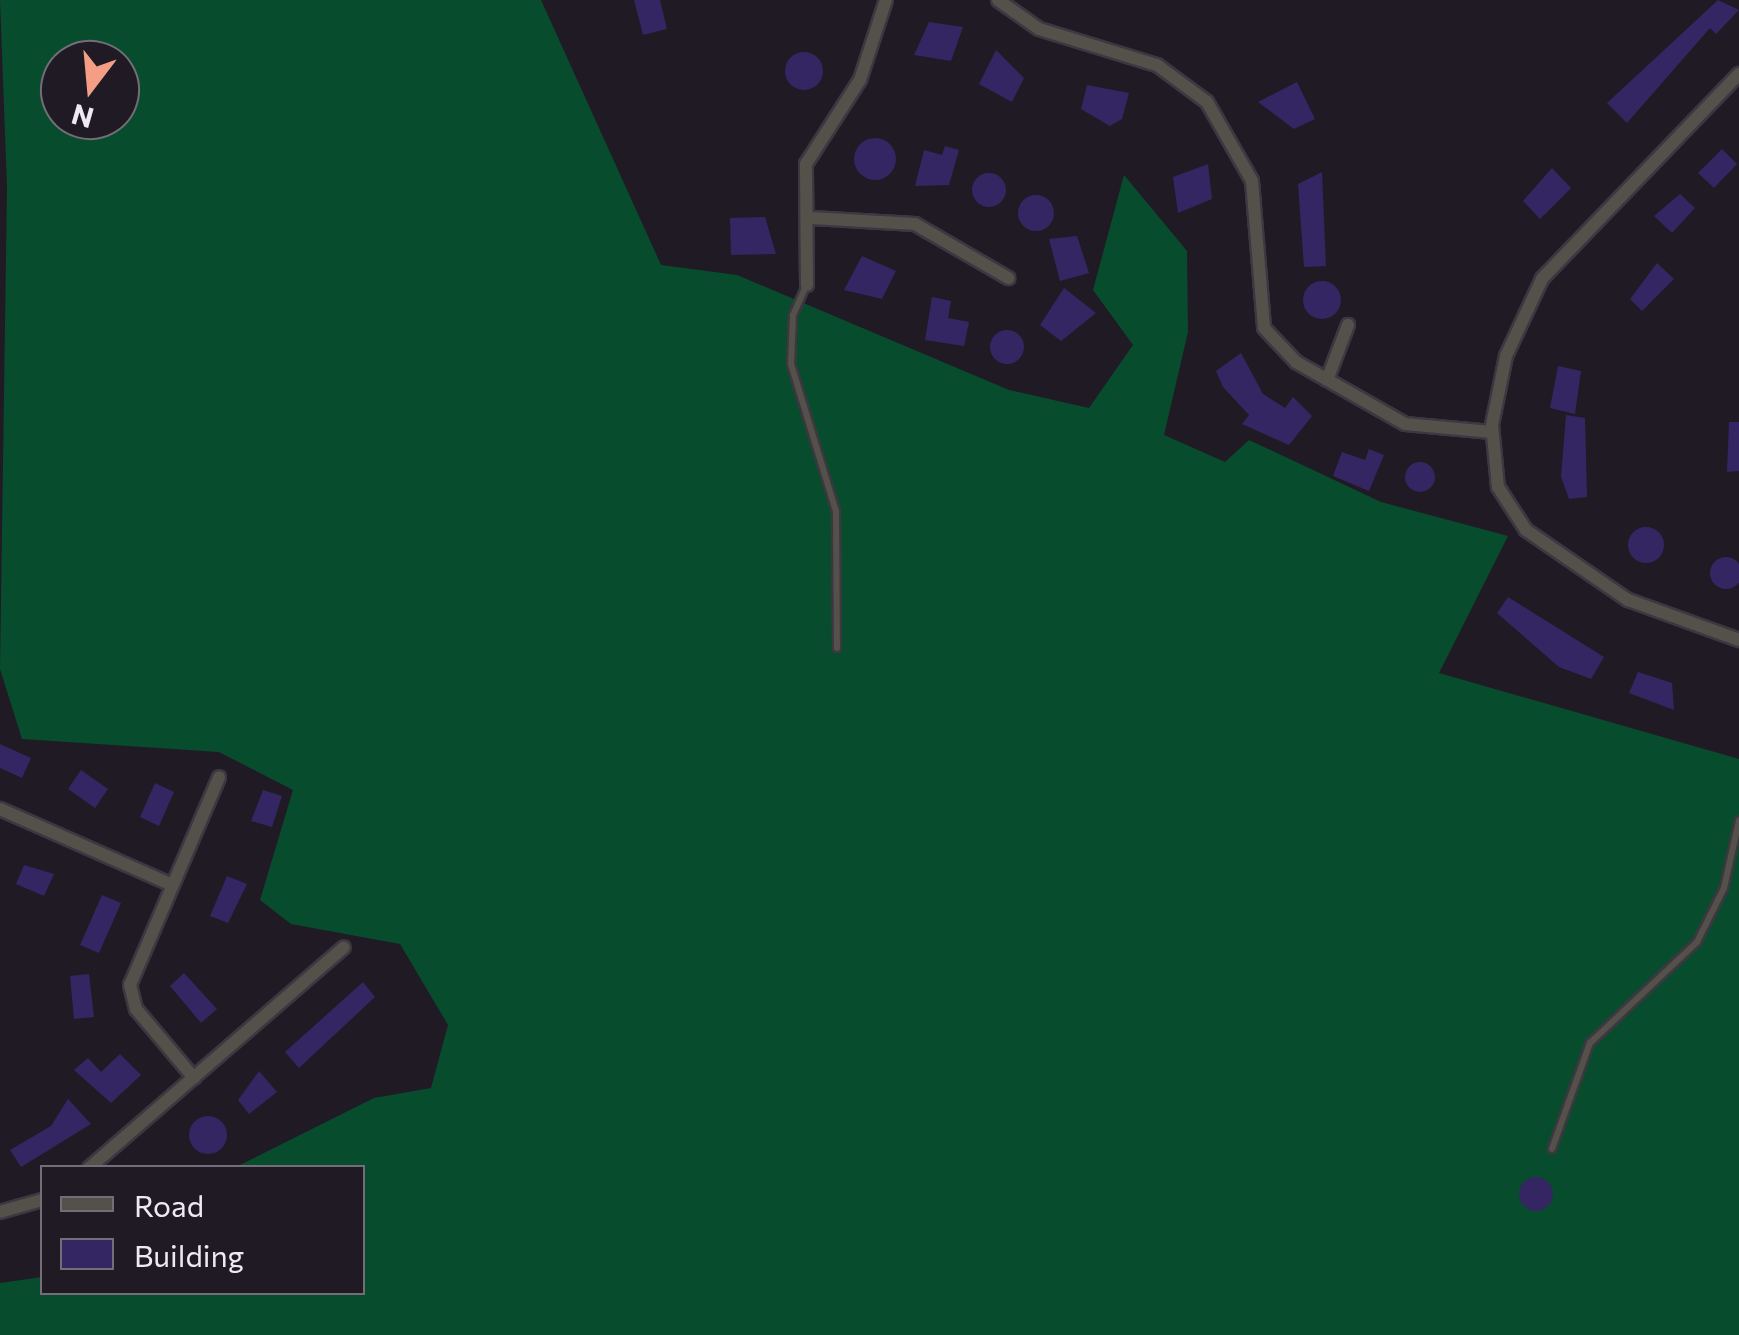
<!DOCTYPE html>
<html>
<head>
<meta charset="utf-8">
<style>
	body { margin:0 }
	#map { position:relative; width:1739px; height:1335px; overflow:hidden; background:#201a24; font-family:Commissioner,sans-serif }
	div>[style] { position:absolute }
	.forest>* { inset:0; background:#084c2e }
	.building>* { inset:0; background:#342663 }
	.round { border-radius:50% }
	.roads { filter:drop-shadow(2px 0 #3d3741) drop-shadow(-2px 0 #3d3741) drop-shadow(0 2px #3d3741) drop-shadow(0 -2px #3d3741) }
	.service>* { height:6px; margin:-3px; padding:0 3px; transform-origin:3px; border-radius:3px; background:#54514b }
	.minor>* { height:12px; margin:-6px; padding:0 6px; transform-origin:6px; border-radius:6px; background:#54514b }
	span { translate:-50% -50%; white-space:nowrap; text-align:center; line-height:1.15; -webkit-text-stroke:8px #201a24; paint-order:stroke }
	.legend { position:absolute; left:40px; top:1165px; width:325px; height:130px; box-sizing:border-box; background:#201a24; border:2px solid #726d76; margin:0; padding:12px 18px; list-style:none; font-size:30px; color:#eeeaf1 }
	.legend li { display:flex; align-items:center; gap:20px; height:50px }
	.legend b { width:50px; border:2px solid #726d76 }
	.north { position:absolute; left:40px; top:40px; width:100px; height:100px; box-sizing:border-box; background:#201a24; border:2px solid #726d76; border-radius:50%; rotate:196deg; font-size:28px; font-weight:700; line-height:40px; text-align:center; color:#eeeaf1 }
	.north::after { content:''; display:block; margin:auto; width:35px; height:45px; background:#f49e86; clip-path:polygon(50% 0,100% 100%,50% 72%,0 100%) }
</style>
</head>
<body>
<div id="map">
	<div class="forest">
		<div style="clip-path:polygon(evenodd,0 0,541px 0,661px 265px,737px 275px,1009px 390px,1089px 408px,1133px 345px,1093px 290px,1124px 175px,1187px 251px,1188px 332px,1164px 435px,1225px 462px,1249px 440px,1381px 502px,1508px 536px,1439px 673px,1739px 759px,1739px 1335px,0 1335px,0 1283px,42px 1277px,42px 1292px,362px 1292px,362px 1168px,236px 1167px,374px 1098px,431px 1088px,448px 1025px,400px 944px,291px 924px,260px 900px,293px 790px,219px 752px,22px 739px,0 669px,7px 187px,0 0,60px 60px,120px 60px,120px 120px,60px 120px,60px 60px)"></div>
	</div>
	<div class="building">
		<div style="clip-path:polygon(634px 0,660px 0,667px 29px,643px 35px)"></div>
		<div style="clip-path:polygon(1718px 0,1739px 10px,1716px 34px,1710px 28px,1627px 123px,1607px 103px)"></div>
		<div style="clip-path:polygon(929px 22px,963px 27px,951px 61px,914px 55px)"></div>
		<div style="clip-path:polygon(996px 50px,1024px 78px,1012px 102px,979px 84px)"></div>
		<div class="round" style="left:785px;top:52px;width:38px;height:38px"></div>
		<div style="clip-path:polygon(1297px 82px,1315px 119px,1294px 129px,1258px 102px)"></div>
		<div style="clip-path:polygon(1087px 85px,1129px 93px,1122px 119px,1110px 126px,1081px 109px)"></div>
		<div class="round" style="left:854px;top:138px;width:42px;height:42px"></div>
		<div style="clip-path:polygon(945px 146px,959px 150px,949px 185px,915px 186px,924px 150px,942px 155px)"></div>
		<div style="clip-path:polygon(1722px 149px,1737px 164px,1714px 188px,1698px 173px)"></div>
		<div style="clip-path:polygon(1208px 164px,1212px 199px,1178px 213px,1173px 177px)"></div>
		<div style="clip-path:polygon(1552px 168px,1571px 188px,1540px 219px,1523px 201px)"></div>
		<div style="clip-path:polygon(1322px 172px,1326px 266px,1304px 267px,1298px 184px)"></div>
		<div class="round" style="left:972px;top:173px;width:34px;height:34px"></div>
		<div style="clip-path:polygon(1680px 194px,1695px 208px,1672px 233px,1654px 216px)"></div>
		<div class="round" style="left:1018px;top:195px;width:36px;height:36px"></div>
		<div style="clip-path:polygon(765px 217px,776px 254px,731px 255px,730px 218px)"></div>
		<div style="clip-path:polygon(1077px 236px,1089px 273px,1060px 281px,1049px 239px)"></div>
		<div style="clip-path:polygon(862px 256px,896px 271px,882px 299px,844px 290px)"></div>
		<div style="clip-path:polygon(1657px 263px,1674px 279px,1642px 311px,1630px 299px)"></div>
		<div class="round" style="left:1303px;top:281px;width:38px;height:38px"></div>
		<div style="clip-path:polygon(1064px 288px,1096px 313px,1061px 341px,1040px 325px)"></div>
		<div style="clip-path:polygon(932px 297px,951px 301px,948px 318px,969px 322px,964px 346px,925px 340px)"></div>
		<div class="round" style="left:990px;top:330px;width:34px;height:34px"></div>
		<div style="clip-path:polygon(1241px 353px,1263px 394px,1285px 408px,1293px 397px,1312px 416px,1289px 445px,1242px 424px,1249px 415px,1223px 387px,1216px 371px)"></div>
		<div style="clip-path:polygon(1558px 366px,1581px 371px,1575px 414px,1550px 408px)"></div>
		<div style="clip-path:polygon(1566px 415px,1585px 418px,1587px 497px,1569px 499px,1561px 477px)"></div>
		<div style="clip-path:polygon(1729px 422px,1739px 422px,1739px 471px,1727px 472px)"></div>
		<div style="clip-path:polygon(1369px 449px,1384px 455px,1369px 491px,1333px 476px,1342px 452px,1365px 460px)"></div>
		<div class="round" style="left:1405px;top:462px;width:30px;height:30px"></div>
		<div class="round" style="left:1628px;top:527px;width:36px;height:36px"></div>
		<div class="round" style="left:1710px;top:557px;width:32px;height:32px"></div>
		<div style="clip-path:polygon(1508px 597px,1604px 657px,1591px 679px,1559px 667px,1497px 613px)"></div>
		<div style="clip-path:polygon(1638px 672px,1672px 683px,1674px 710px,1629px 693px)"></div>
		<div style="clip-path:polygon(0 744px,31px 758px,22px 778px,0 768px)"></div>
		<div style="clip-path:polygon(81px 770px,108px 789px,95px 808px,68px 789px)"></div>
		<div style="clip-path:polygon(155px 783px,174px 792px,159px 826px,140px 817px)"></div>
		<div style="clip-path:polygon(263px 790px,282px 796px,272px 827px,251px 821px)"></div>
		<div style="clip-path:polygon(24px 865px,54px 874px,44px 896px,16px 884px)"></div>
		<div style="clip-path:polygon(227px 876px,247px 884px,228px 923px,210px 916px)"></div>
		<div style="clip-path:polygon(102px 895px,121px 903px,99px 953px,80px 945px)"></div>
		<div style="clip-path:polygon(184px 973px,217px 1009px,201px 1023px,170px 986px)"></div>
		<div style="clip-path:polygon(89px 974px,94px 1017px,74px 1019px,70px 976px)"></div>
		<div style="clip-path:polygon(363px 982px,375px 997px,299px 1068px,285px 1052px)"></div>
		<div style="clip-path:polygon(120px 1054px,141px 1075px,111px 1103px,74px 1070px,88px 1058px,101px 1072px)"></div>
		<div style="clip-path:polygon(259px 1071px,277px 1092px,249px 1114px,238px 1100px)"></div>
		<div style="clip-path:polygon(68px 1099px,91px 1124px,21px 1167px,10px 1150px,51px 1126px)"></div>
		<div class="round" style="left:189px;top:1116px;width:38px;height:38px"></div>
		<div class="round" style="left:1519px;top:1177px;width:34px;height:34px"></div>
	</div>
	<div class="roads">
		<div class="service">
			<div style="left:806px;top:286px;width:32px;rotate:114deg"></div>
			<div style="left:793px;top:315px;width:49px;rotate:92.3deg"></div>
			<div style="left:791px;top:364px;width:154px;rotate:73deg"></div>
			<div style="left:836px;top:511px;width:137px;rotate:89.6deg"></div>
			<div style="left:1552px;top:1149px;width:113px;rotate:-70.3deg"></div>
			<div style="left:1590px;top:1043px;width:147px;rotate:-43.3deg"></div>
			<div style="left:1697px;top:942px;width:60px;rotate:-63.4deg"></div>
			<div style="left:1724px;top:888px;width:69px;rotate:-77.4deg"></div>
		</div>
		<div class="minor">
			<div style="left:998px;top:0;width:50px;rotate:35.3deg"></div>
			<div style="left:1039px;top:29px;width:123px;rotate:17deg"></div>
			<div style="left:1157px;top:65px;width:62px;rotate:36.5deg"></div>
			<div style="left:1207px;top:102px;width:91px;rotate:60.3deg"></div>
			<div style="left:1252px;top:181px;width:147px;rotate:85.3deg"></div>
			<div style="left:1264px;top:328px;width:47px;rotate:46.7deg"></div>
			<div style="left:1296px;top:362px;width:125px;rotate:29.6deg"></div>
			<div style="left:1405px;top:424px;width:87px;rotate:5.3deg"></div>
			<div style="left:1739px;top:74px;width:284px;rotate:133.9deg"></div>
			<div style="left:1542px;top:279px;width:85px;rotate:115.1deg"></div>
			<div style="left:1506px;top:356px;width:70px;rotate:101.5deg"></div>
			<div style="left:1492px;top:425px;width:62px;rotate:84.5deg"></div>
			<div style="left:1498px;top:487px;width:51px;rotate:56.9deg"></div>
			<div style="left:1526px;top:530px;width:124px;rotate:34.5deg"></div>
			<div style="left:1628px;top:600px;width:118px;rotate:19.8deg"></div>
			<div style="left:812px;top:218px;width:103px;rotate:3.3deg"></div>
			<div style="left:915px;top:224px;width:108px;rotate:30.1deg"></div>
			<div style="left:807px;top:285px;width:121px;rotate:-90.5deg"></div>
			<div style="left:806px;top:164px;width:100px;rotate:-57.3deg"></div>
			<div style="left:860px;top:80px;width:84px;rotate:-72deg"></div>
			<div style="left:1327px;top:380px;width:59px;rotate:-69.1deg"></div>
			<div style="left:0;top:809px;width:186px;rotate:23.8deg"></div>
			<div style="left:194px;top:1078px;width:90px;rotate:-130deg"></div>
			<div style="left:136px;top:1009px;width:25px;rotate:-104deg"></div>
			<div style="left:130px;top:985px;width:226px;rotate:-66.8deg"></div>
			<div style="left:89px;top:1168px;width:337px;rotate:-40.9deg"></div>
			<div style="left:0;top:1212px;width:44px;rotate:-15.9deg"></div>
		</div>
	</div>
	<ul class="legend">
	<li><b style="height:12px;background:#54514b"></b>Road</li>
	<li><b style="height:28px;background:#342663"></b>Building</li>
	</ul>
	<div class="north">N</div>
</div>
</body>
</html>
